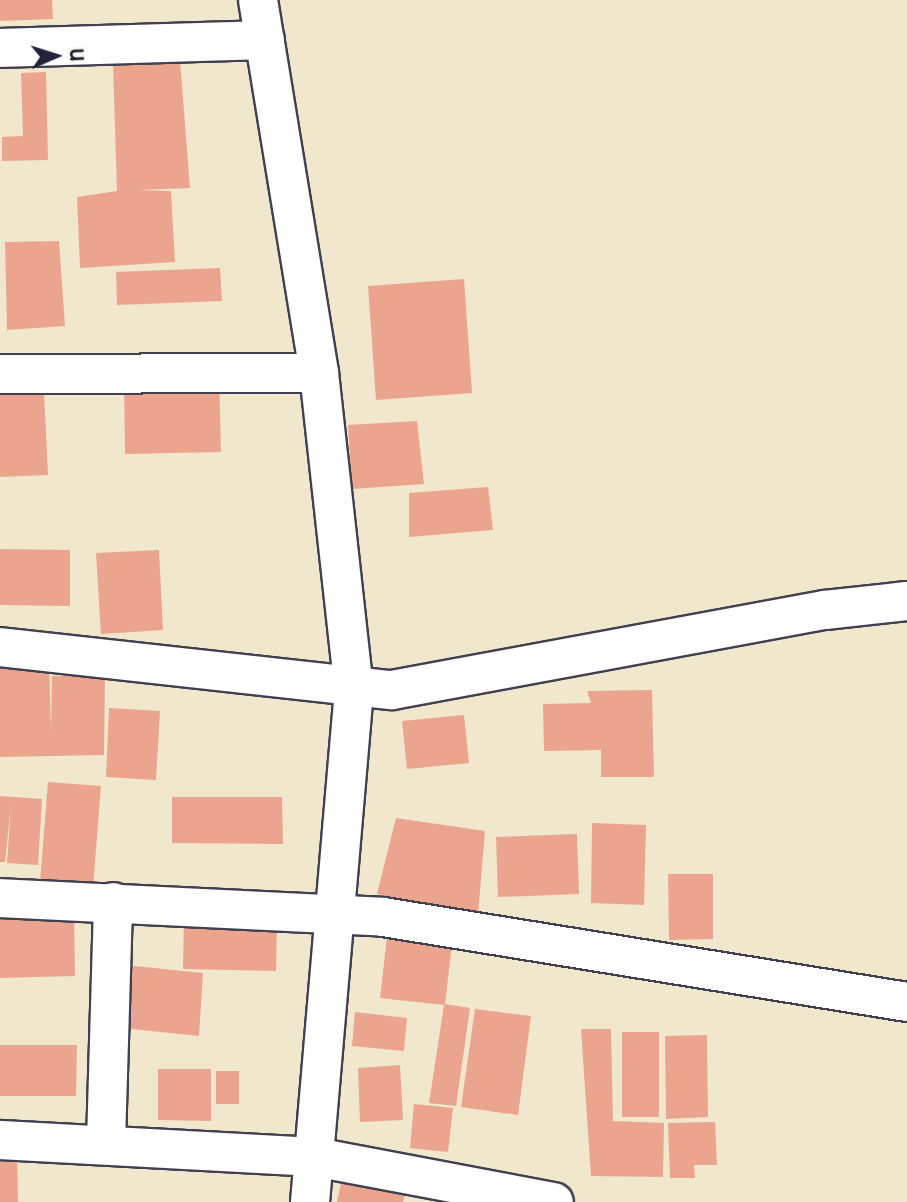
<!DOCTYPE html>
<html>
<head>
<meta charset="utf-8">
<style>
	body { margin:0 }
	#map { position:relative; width:907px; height:1202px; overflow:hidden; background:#f0e7cc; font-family:Mali,sans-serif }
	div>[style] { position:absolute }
	.building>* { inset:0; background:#eba58e }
	.roads { filter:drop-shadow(2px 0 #414051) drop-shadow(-2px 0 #414051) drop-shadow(0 2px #414051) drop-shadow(0 -2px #414051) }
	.minor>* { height:38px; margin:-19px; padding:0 19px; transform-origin:19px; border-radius:19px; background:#fff }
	span { translate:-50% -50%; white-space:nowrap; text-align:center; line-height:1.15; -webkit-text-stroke:6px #fbf7ec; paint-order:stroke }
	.north { position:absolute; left:21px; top:21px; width:70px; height:70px; -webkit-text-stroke:5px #fbf7ec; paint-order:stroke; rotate:87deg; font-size:19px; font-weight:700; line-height:28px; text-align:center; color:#22223b }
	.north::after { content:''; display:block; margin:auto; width:24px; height:32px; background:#22223b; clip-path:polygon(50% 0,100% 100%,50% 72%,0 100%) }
</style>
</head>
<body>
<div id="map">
	<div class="building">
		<div style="clip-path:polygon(0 0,52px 0,53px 19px,0 21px)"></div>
		<div style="clip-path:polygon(180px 60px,190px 188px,138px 190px,171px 191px,175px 262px,80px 268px,77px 197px,117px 191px,113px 64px)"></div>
		<div style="clip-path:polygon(46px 72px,48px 160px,2px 161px,2px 137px,23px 136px,21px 73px)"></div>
		<div style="clip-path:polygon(59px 241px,65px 326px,7px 330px,5px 242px)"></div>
		<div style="clip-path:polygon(220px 268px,222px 301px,117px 305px,116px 272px)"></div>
		<div style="clip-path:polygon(464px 279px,472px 393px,376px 400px,368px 286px)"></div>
		<div style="clip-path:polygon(219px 375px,221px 452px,125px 454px,124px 377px)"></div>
		<div style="clip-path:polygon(44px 392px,48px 475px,0 477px,0 395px)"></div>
		<div style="clip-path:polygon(417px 421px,424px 484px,352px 489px,348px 425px)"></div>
		<div style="clip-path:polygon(488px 487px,493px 530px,409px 537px,409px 493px)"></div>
		<div style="clip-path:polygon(0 549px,70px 550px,70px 606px,0 605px)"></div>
		<div style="clip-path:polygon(159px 550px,163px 630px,101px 634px,96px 553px)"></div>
		<div style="clip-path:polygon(49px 660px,51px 732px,52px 676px,105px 676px,104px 755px,0 757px,0 661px)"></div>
		<div style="clip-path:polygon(652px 690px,654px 777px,601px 777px,601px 750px,544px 751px,543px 704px,591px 703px,587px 691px)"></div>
		<div style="clip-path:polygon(109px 708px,160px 711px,156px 780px,106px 777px)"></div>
		<div style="clip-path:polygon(464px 715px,469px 763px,407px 769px,402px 721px)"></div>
		<div style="clip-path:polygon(48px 782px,101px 786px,93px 887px,40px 882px)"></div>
		<div style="clip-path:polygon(0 796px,42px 799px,38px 865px,7px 863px,11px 805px,5px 862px,0 862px)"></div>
		<div style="clip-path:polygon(172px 797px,282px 797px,283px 844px,172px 843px)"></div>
		<div style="clip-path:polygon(396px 818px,485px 831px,478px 915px,377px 894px)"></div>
		<div style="clip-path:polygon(592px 823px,646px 825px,644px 905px,591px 903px)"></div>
		<div style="clip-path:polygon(577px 834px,579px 894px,498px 897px,496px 837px)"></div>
		<div style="clip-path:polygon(668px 874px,713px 874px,713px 939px,669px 940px)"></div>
		<div style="clip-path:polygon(74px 912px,75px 976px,0 978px,0 913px)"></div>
		<div style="clip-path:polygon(184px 915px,277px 918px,276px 971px,183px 969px)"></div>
		<div style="clip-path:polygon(388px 928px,453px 936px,445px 1004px,470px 1008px,456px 1106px,429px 1103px,444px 1005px,380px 998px)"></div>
		<div style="clip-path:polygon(124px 965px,203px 973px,199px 1036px,122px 1028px)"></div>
		<div style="clip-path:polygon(475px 1009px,531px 1016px,518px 1115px,461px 1107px)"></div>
		<div style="clip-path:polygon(355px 1012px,407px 1018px,404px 1051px,352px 1046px)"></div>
		<div style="clip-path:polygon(581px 1029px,611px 1029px,613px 1121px,664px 1123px,663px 1177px,591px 1176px)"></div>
		<div style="clip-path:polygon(622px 1032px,659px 1032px,659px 1117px,622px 1117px)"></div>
		<div style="clip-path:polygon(707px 1035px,708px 1117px,666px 1119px,665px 1036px)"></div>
		<div style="clip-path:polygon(0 1045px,77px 1045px,76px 1096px,0 1096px)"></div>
		<div style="clip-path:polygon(400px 1065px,403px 1120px,360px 1122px,358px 1068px)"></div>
		<div style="clip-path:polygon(158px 1069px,211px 1069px,211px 1121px,158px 1120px)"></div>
		<div style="clip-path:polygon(216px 1071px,239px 1071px,239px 1104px,216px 1104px)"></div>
		<div style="clip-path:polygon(414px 1104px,453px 1108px,448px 1152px,410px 1148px)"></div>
		<div style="clip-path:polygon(715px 1122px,717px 1165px,694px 1165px,695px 1178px,670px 1178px,668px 1123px)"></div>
		<div style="clip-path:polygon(17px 1153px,18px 1202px,0 1202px,0 1154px)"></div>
		<div style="clip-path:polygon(341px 1183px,405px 1195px,403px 1202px,337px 1202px)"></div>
	</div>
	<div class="roads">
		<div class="minor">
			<div style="left:258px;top:0;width:378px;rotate:80.7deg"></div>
			<div style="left:319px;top:373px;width:319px;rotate:83.7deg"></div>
			<div style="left:354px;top:690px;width:514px;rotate:94.91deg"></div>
			<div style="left:0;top:48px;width:265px;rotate:-1.7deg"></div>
			<div style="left:0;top:374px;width:319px;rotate:-0.2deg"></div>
			<div style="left:0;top:647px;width:394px;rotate:6.3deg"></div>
			<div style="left:392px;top:690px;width:440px;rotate:-10.5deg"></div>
			<div style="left:825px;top:610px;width:82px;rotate:-6.3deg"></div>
			<div style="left:0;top:898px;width:383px;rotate:2.8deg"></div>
			<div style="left:383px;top:917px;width:531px;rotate:9.21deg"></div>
			<div style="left:0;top:1140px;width:315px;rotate:3.1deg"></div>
			<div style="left:315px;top:1157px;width:243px;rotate:10.7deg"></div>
			<div style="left:106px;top:1142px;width:240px;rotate:-88.3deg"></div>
		</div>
	</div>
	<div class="north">U</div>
</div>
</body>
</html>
